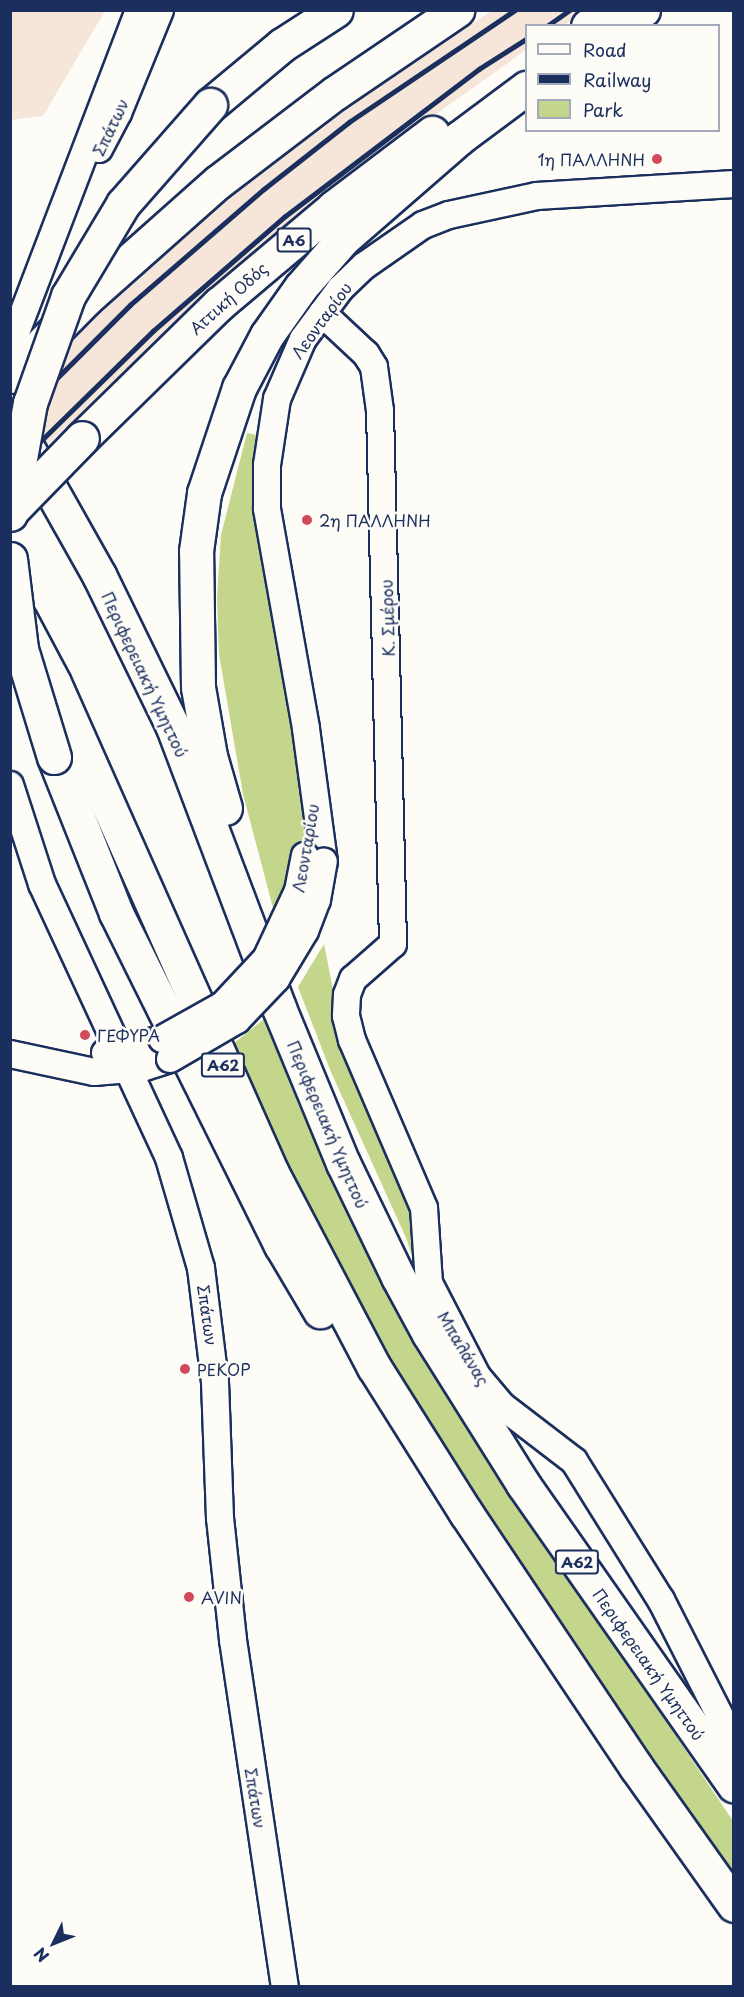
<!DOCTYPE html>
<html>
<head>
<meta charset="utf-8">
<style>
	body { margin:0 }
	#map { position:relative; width:744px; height:1997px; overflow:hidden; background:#fdfcf7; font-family:"Playpen Sans",sans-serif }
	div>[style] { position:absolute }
	.built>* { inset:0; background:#f6e6da }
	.green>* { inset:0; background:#c3d68b }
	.roads { filter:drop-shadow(2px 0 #1b2f5e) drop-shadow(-2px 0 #1b2f5e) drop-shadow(0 2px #1b2f5e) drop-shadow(0 -2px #1b2f5e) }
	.secondary>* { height:26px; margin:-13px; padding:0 13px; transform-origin:13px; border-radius:13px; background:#fdfcf7 }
	.highway>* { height:33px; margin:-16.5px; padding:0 16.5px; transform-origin:16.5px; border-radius:16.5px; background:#fdfcf7 }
	.rail>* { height:4.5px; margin:-2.25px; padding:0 2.25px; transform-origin:2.25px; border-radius:2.25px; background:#1b2f5e }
	.bridges { filter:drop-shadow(2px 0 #1b2f5e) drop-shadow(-2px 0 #1b2f5e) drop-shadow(0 2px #1b2f5e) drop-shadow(0 -2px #1b2f5e) }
	.secondary-bridge>* { height:26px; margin:-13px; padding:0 13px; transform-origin:13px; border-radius:13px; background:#fdfcf7 }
	.highway-bridge>* { height:33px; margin:-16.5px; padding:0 16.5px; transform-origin:16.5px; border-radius:16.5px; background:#fdfcf7 }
	.dots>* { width:16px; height:16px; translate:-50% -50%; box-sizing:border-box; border:3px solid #fdfcf7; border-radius:50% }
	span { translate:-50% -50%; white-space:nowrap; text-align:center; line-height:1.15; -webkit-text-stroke:5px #fdfcf7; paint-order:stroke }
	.shield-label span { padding:2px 4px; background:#fdfcf7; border:2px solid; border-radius:4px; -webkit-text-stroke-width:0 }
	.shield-label { font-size:15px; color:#1b2f5e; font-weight:700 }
	.street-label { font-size:16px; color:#1b2f5e }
	.poi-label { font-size:16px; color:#1b2f5e }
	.right { translate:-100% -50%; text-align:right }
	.left { translate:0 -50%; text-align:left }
	.frame { position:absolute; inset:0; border:12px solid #1b2f5e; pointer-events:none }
	.legend { position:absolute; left:525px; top:24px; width:195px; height:108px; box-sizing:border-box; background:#fdfcf7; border:2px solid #a3aaba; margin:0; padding:8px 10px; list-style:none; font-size:18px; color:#1b2f5e }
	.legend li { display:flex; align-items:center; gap:12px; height:30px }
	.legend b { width:30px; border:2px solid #a3aaba }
	.north { position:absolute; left:24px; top:1913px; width:60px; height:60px; -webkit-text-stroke:4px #fdfcf7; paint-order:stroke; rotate:227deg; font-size:16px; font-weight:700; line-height:24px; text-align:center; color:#1b2f5e }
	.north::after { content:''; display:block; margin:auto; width:21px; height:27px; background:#1b2f5e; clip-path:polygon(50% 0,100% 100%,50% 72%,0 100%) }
</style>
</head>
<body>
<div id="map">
	<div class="built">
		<div style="clip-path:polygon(10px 11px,105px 11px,43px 116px,11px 120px)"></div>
		<div style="clip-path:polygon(492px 11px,587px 11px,564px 25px,526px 26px,526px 50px,411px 132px,261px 251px,105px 389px,30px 462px,64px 340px,199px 221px,275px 160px,372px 88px)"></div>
	</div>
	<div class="green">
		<div style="clip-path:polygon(247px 433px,268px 437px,307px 785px,306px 827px,299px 865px,278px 927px,243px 794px,219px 654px,217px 598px,221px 535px)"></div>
		<div style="clip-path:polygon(324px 944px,341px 1030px,413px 1202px,417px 1274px,407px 1240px,331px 1072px,298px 987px)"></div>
		<div style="clip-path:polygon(264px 1019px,299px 1106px,361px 1237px,434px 1375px,733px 1821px,733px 1872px,477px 1506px,336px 1273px,229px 1047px)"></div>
	</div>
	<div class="roads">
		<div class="secondary">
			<div style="left:99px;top:149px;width:41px;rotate:-62.2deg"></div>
			<div style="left:118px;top:113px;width:111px;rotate:-67.8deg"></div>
			<div style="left:322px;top:313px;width:60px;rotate:43deg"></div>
			<div style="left:366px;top:354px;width:15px;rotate:58deg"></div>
			<div style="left:374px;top:367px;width:44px;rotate:82.2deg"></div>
			<div style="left:380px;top:411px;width:533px;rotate:88.6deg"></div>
			<div style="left:393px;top:944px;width:53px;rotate:138.8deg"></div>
			<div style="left:353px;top:979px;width:17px;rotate:111deg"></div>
			<div style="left:347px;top:995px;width:21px;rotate:93deg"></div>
			<div style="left:346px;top:1016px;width:25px;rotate:76deg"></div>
			<div style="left:352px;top:1040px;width:183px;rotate:66.8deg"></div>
			<div style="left:424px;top:1208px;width:75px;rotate:86.2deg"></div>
			<div style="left:429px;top:1283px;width:105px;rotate:62.7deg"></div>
			<div style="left:477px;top:1376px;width:38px;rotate:50deg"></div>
			<div style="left:501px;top:1405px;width:92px;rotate:37.5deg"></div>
			<div style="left:574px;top:1461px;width:164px;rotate:58deg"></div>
			<div style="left:661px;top:1600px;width:161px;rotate:63deg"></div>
			<div style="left:10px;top:348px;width:362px;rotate:-69.1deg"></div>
			<div style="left:10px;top:785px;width:104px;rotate:72.1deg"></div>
			<div style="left:42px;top:884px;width:302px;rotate:65.1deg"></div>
			<div style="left:169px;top:1158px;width:115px;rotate:73.8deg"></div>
			<div style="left:201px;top:1268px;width:115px;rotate:83deg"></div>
			<div style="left:215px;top:1382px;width:136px;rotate:87.9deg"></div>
			<div style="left:220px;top:1518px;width:123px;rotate:83.9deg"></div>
			<div style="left:233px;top:1640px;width:350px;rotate:81.5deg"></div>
			<div style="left:324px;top:862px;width:135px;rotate:-97.7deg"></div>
			<div style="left:306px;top:728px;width:223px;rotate:-100.1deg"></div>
			<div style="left:267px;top:508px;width:43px;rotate:-90deg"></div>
			<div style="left:267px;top:465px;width:67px;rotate:-81.4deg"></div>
			<div style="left:277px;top:399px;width:65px;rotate:-66.6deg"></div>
			<div style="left:303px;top:339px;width:62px;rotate:-53.5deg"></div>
			<div style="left:340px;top:289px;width:33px;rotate:-44deg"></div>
			<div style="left:364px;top:266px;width:72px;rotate:-34.8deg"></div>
			<div style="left:423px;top:225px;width:28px;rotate:-21deg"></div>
			<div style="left:449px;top:215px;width:90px;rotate:-12.2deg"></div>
			<div style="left:537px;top:196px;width:197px;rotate:-3.5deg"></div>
			<div style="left:105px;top:1053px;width:59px;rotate:-13.8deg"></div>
			<div style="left:10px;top:1054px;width:86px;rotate:12.1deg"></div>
			<div style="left:94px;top:1072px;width:48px;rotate:-4.8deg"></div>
			<div style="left:142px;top:1068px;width:29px;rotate:-18deg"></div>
		</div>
		<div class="highway">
			<div style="left:588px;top:26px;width:28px;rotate:-35deg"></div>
			<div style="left:619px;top:26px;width:29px;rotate:-34deg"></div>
			<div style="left:210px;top:105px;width:94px;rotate:-39.8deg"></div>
			<div style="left:282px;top:45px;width:64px;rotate:-32.9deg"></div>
			<div style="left:10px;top:376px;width:108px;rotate:-45.4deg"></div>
			<div style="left:86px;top:299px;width:176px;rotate:-41.6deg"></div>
			<div style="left:218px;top:182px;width:147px;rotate:-37.3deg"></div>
			<div style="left:335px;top:93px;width:148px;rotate:-34.2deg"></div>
			<div style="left:10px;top:417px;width:181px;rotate:60.6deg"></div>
			<div style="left:99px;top:575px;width:169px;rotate:64deg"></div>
			<div style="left:173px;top:727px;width:300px;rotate:69.3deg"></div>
			<div style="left:279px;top:1008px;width:168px;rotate:67.6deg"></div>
			<div style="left:343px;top:1163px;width:127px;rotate:64.2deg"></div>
			<div style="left:398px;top:1277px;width:65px;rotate:61.5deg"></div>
			<div style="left:429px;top:1334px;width:177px;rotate:57.9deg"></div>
			<div style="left:523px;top:1484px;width:368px;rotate:55deg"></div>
			<div style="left:82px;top:438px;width:192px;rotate:-44.4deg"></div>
			<div style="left:219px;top:304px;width:150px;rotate:-40.1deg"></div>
			<div style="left:334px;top:207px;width:123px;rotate:-37.1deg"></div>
			<div style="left:20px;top:619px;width:72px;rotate:62deg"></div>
			<div style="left:54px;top:683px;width:536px;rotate:66.02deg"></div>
			<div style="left:272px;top:1173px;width:219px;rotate:62.3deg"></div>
			<div style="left:374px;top:1367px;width:173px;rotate:57.8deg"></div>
			<div style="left:466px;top:1513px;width:306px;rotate:56.2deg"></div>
			<div style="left:636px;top:1767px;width:169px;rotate:54.6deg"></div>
			<div style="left:54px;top:757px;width:168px;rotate:68.3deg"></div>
			<div style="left:116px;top:913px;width:371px;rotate:63.6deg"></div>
			<div style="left:281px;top:1245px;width:77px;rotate:59.4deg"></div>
			<div style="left:225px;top:808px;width:54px;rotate:-106.1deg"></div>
			<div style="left:210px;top:756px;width:70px;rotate:-99.9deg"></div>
			<div style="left:198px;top:687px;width:136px;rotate:-90.8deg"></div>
			<div style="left:196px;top:551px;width:59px;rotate:-82.1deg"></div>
			<div style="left:204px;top:493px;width:111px;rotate:-71.6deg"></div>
			<div style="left:239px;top:388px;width:60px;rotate:-62.2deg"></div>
			<div style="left:267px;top:335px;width:59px;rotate:-54.7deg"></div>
			<div style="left:301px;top:287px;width:64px;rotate:-48.8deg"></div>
			<div style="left:343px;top:239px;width:154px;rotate:-41deg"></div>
			<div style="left:459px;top:138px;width:84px;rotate:-36.7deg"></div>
		</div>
	</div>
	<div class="rail">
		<div style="left:547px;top:26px;width:28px;rotate:-35deg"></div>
		<div style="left:10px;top:425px;width:170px;rotate:-45deg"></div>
		<div style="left:130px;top:305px;width:177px;rotate:-40.9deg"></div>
		<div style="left:264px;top:189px;width:108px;rotate:-38.2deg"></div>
		<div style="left:349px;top:122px;width:200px;rotate:-34deg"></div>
		<div style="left:10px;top:471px;width:200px;rotate:-44.4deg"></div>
		<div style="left:153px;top:331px;width:174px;rotate:-41deg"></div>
		<div style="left:284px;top:217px;width:245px;rotate:-37.2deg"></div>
		<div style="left:479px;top:69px;width:56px;rotate:-32.6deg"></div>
	</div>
	<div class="bridges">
		<div class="secondary-bridge">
			<div style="left:162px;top:1039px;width:70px;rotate:-29.1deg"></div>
			<div style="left:223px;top:1005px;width:63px;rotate:-46.9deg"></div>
			<div style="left:266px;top:959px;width:75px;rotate:-64.8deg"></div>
			<div style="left:298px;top:891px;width:36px;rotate:-79deg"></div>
			<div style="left:170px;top:1059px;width:78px;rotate:-30.2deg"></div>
			<div style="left:237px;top:1020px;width:57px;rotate:-46.4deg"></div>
			<div style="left:276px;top:979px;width:56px;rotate:-58.9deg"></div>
			<div style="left:305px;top:931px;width:33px;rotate:-69deg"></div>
			<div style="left:317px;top:900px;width:39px;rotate:-80deg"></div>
		</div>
		<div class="highway-bridge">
			<div style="left:10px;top:512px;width:103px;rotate:-45.8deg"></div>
			<div style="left:10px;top:514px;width:113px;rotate:-79.8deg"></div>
			<div style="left:30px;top:403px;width:114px;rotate:-70.4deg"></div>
			<div style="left:68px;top:296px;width:107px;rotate:-59.1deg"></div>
			<div style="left:123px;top:204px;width:132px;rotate:-48.7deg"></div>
			<div style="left:10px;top:559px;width:91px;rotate:83deg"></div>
			<div style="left:21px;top:649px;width:113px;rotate:73deg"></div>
		</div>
	</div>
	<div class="dots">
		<div style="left:657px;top:159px;background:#d1495b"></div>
		<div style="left:307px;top:520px;background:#d1495b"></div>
		<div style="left:85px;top:1035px;background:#d1495b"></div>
		<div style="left:185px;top:1369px;background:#d1495b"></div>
		<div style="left:189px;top:1597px;background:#d1495b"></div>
	</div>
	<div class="shield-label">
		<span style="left:294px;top:240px">Α6</span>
		<span style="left:223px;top:1065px">Α62</span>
		<span style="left:577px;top:1562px">Α62</span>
	</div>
	<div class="street-label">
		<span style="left:110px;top:127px;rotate:-64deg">Σπάτων</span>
		<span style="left:228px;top:298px;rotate:-42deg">Αττική Οδός</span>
		<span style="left:321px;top:320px;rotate:-54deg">Λεονταρίου</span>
		<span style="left:387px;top:618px;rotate:-92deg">Κ. Σμέρου</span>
		<span style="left:145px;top:674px;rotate:65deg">Περιφερειακή Υμηττού</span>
		<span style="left:305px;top:848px;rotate:-80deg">Λεονταρίου</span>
		<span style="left:328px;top:1124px;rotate:67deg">Περιφερειακή Υμηττού</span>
		<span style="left:208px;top:1315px;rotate:82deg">Σπάτων</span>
		<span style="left:464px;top:1348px;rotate:59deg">Μπαλάνας</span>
		<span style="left:649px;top:1664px;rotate:55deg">Περιφερειακή Υμηττού</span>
		<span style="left:256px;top:1798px;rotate:81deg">Σπάτων</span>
	</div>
	<div class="poi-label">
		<span class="right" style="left:645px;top:159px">1η ΠΑΛΛΗΝΗ</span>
		<span class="left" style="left:319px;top:520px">2η ΠΑΛΛΗΝΗ</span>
		<span class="left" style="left:97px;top:1035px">ΓΕΦΥΡΑ</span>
		<span class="left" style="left:197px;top:1369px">ΡΕΚΟΡ</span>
		<span class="left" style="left:201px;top:1597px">AVIN</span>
	</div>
	<div class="frame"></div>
	<ul class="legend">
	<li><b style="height:8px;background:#fdfcf7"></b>Road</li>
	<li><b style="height:8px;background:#1b2f5e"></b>Railway</li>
	<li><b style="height:16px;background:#c3d68b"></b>Park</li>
	</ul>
	<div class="north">N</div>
</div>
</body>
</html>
